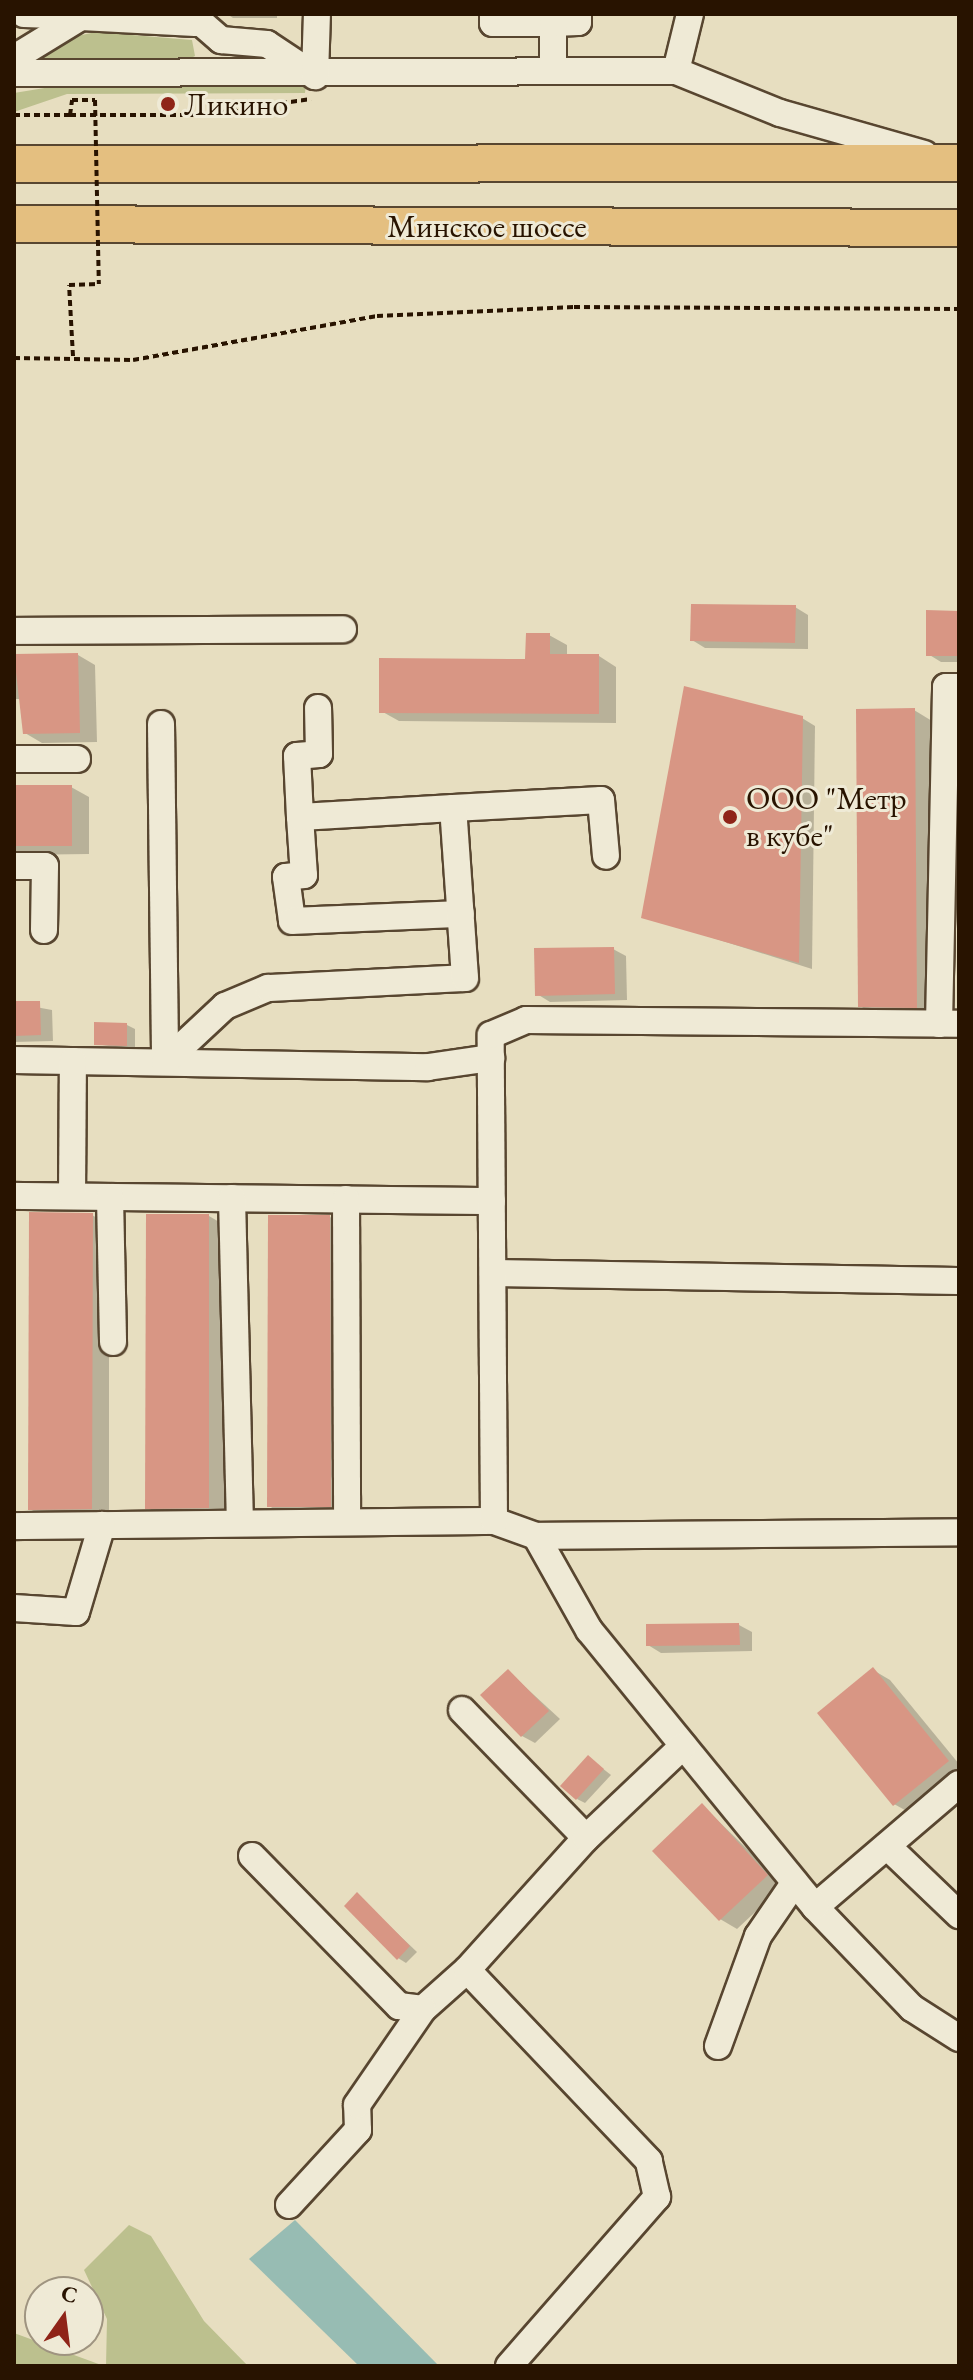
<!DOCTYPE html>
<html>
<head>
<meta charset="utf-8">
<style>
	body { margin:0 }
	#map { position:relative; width:973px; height:2380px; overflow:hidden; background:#e7dec0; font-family:"EB Garamond",serif }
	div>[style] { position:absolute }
	.green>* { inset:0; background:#bcc08e }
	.water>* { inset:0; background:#97bcb3 }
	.shadow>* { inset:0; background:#0003 }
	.building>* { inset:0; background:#d89684 }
	.path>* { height:4px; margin-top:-2px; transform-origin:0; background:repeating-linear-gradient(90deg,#281300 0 6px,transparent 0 10px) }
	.roads { filter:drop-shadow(2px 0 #584630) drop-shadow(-2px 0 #584630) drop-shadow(0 2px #584630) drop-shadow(0 -2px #584630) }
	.minor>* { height:26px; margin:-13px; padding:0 13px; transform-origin:13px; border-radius:13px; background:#efead6 }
	.highway>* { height:36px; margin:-18px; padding:0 18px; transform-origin:18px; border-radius:18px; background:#e4bf80 }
	.path-bridge>* { height:4px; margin-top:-2px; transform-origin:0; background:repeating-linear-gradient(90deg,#281300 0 6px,transparent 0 10px) }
	.dots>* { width:22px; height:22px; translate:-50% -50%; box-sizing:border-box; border:4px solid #efead6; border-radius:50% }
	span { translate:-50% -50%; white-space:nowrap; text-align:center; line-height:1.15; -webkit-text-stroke:6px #efead6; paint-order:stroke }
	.poi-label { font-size:32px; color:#281300 }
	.left { translate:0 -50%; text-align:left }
	.street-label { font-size:32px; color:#281300 }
	.frame { position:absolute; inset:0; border:16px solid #281300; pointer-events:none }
	.north { position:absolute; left:24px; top:2276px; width:80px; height:80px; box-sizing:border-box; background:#efead6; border:2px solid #9f9480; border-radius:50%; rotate:14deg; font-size:22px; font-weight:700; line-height:32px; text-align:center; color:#281300 }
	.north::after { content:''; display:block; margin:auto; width:28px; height:36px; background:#8f2418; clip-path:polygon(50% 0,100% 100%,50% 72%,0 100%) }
</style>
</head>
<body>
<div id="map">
	<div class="green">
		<div style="clip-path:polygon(96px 32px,192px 40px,195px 56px,183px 62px,40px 59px,63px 39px)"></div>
		<div style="clip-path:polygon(306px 83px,305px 93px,67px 94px,14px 112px,14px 93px,69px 84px)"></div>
		<div style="clip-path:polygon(129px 2225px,151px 2236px,204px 2321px,248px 2366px,106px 2366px,107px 2319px,84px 2270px)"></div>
		<div style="clip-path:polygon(14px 2333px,104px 2366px,14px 2366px)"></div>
	</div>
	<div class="water">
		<div style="clip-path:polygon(295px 2220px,439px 2366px,359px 2366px,249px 2259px)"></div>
	</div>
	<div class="shadow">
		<div style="clip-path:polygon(227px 14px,277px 14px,277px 18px,233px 18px)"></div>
		<div style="clip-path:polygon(795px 607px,808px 615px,808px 649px,705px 648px,692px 640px)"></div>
		<div style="clip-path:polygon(959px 613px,959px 662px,941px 662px,928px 654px)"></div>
		<div style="clip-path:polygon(549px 635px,567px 645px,567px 656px,599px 656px,616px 667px,616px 723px,399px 721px,381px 711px,527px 661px)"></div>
		<div style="clip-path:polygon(78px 655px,95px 665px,97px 742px,42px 743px,25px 733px,24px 699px,14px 699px,14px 656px)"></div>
		<div style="clip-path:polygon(914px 710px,932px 721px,933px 1016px,877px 1016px,860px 1006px)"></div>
		<div style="clip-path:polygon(802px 718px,815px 726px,812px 969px,643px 916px)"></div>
		<div style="clip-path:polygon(14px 787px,71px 787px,89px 797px,89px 854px,14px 855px)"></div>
		<div style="clip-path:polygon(613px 949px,626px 956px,627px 1000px,550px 1002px,537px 994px)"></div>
		<div style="clip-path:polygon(14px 1003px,52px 1010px,53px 1041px,14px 1042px)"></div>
		<div style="clip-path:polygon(127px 1025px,135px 1029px,135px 1050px,96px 1044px)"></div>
		<div style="clip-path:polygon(92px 1215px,109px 1225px,109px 1518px,47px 1519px,30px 1509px)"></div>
		<div style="clip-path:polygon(209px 1216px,226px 1226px,226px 1517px,164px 1518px,147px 1507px)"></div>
		<div style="clip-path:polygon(330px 1217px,347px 1227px,348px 1516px,286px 1516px,269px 1506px)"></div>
		<div style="clip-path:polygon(739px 1625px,752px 1632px,752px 1651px,661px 1653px,648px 1645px)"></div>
		<div style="clip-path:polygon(873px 1670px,890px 1680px,959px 1764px,959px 1776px,912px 1814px,894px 1804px)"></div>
		<div style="clip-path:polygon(508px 1671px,560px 1719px,535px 1743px,522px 1736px)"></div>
		<div style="clip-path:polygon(588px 1757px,611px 1775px,585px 1803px,577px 1799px)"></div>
		<div style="clip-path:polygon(703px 1806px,784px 1885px,737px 1929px,720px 1919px)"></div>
		<div style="clip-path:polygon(357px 1895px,417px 1952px,406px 1963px,398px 1958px)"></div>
	</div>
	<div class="building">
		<div style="clip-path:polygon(691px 604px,796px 605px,795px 643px,690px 641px)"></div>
		<div style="clip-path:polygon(926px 610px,959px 611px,959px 656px,926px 656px)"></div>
		<div style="clip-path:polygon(526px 633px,550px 633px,550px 654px,599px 654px,599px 714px,379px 713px,379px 658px,525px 659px)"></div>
		<div style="clip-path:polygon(78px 653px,80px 733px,23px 734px,14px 654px)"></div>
		<div style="clip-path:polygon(684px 686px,803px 716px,799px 963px,641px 918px)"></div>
		<div style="clip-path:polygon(915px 708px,917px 1008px,858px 1007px,856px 709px)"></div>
		<div style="clip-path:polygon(14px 785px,72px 785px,72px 846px,14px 846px)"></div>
		<div style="clip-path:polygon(614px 947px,615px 994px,535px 996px,534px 948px)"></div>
		<div style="clip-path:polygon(14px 1001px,40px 1001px,41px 1035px,14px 1036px)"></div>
		<div style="clip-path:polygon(94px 1022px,127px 1023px,127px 1046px,94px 1045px)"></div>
		<div style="clip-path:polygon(29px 1212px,93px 1213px,92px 1509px,28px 1510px)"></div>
		<div style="clip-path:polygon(146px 1214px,209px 1214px,209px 1508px,145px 1509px)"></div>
		<div style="clip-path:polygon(268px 1215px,330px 1215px,331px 1507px,267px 1507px)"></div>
		<div style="clip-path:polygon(739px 1623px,740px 1645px,646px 1646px,646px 1624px)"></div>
		<div style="clip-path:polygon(873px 1667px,949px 1761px,893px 1806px,817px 1713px)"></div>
		<div style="clip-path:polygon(508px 1669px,549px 1711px,521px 1737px,480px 1695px)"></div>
		<div style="clip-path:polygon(588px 1755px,604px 1769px,576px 1800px,560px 1786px)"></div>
		<div style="clip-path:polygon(702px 1803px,768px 1875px,719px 1921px,652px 1851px)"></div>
		<div style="clip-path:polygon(357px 1892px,410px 1946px,397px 1960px,344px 1906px)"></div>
	</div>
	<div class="path">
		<div style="left:14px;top:115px;width:56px"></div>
		<div style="left:70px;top:115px;width:15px;rotate:-82deg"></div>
		<div style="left:72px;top:100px;width:23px"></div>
		<div style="left:70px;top:115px;width:132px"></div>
		<div style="left:202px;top:115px;width:110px;rotate:-8.4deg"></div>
		<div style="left:73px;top:356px;width:71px;rotate:-93.2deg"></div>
		<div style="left:69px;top:285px;width:30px;rotate:-2deg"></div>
		<div style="left:14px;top:358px;width:119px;rotate:1deg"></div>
		<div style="left:133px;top:360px;width:248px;rotate:-10.2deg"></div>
		<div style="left:377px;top:316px;width:197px;rotate:-2.6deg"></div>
		<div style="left:574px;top:307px;width:385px;rotate:0.3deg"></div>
	</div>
	<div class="roads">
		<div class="minor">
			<div style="left:24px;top:14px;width:59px;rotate:1.9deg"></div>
			<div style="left:191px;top:14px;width:40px;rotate:41deg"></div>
			<div style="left:221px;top:40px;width:46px;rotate:5deg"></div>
			<div style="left:267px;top:44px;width:58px;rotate:33.7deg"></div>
			<div style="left:493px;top:14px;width:9px;rotate:90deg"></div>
			<div style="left:493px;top:23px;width:60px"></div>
			<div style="left:14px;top:58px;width:79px;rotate:-31.5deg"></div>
			<div style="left:81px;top:17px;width:114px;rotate:3deg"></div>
			<div style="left:553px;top:70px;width:47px;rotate:-90deg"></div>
			<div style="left:553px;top:23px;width:25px;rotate:-2deg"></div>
			<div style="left:578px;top:22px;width:8px;rotate:-90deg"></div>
			<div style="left:676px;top:71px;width:59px;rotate:-76.2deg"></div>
			<div style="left:14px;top:73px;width:662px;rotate:-0.17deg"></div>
			<div style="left:676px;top:71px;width:112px;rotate:22deg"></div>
			<div style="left:780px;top:113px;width:150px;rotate:15.9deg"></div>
			<div style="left:315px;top:76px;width:62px;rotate:-88.2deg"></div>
			<div style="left:14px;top:631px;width:329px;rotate:-0.3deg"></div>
			<div style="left:161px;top:724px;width:338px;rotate:89.3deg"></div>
			<div style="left:14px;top:759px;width:63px"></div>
			<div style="left:453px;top:808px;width:148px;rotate:-3.1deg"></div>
			<div style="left:601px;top:800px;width:56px;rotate:84.9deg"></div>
			<div style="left:300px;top:817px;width:58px;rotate:86.1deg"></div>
			<div style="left:304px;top:875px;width:18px;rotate:174deg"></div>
			<div style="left:286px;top:877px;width:44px;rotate:82.2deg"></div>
			<div style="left:292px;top:921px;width:169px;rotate:-2.4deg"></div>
			<div style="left:14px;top:866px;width:31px"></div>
			<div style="left:45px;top:866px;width:64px;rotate:90.9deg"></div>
			<div style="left:939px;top:1024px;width:337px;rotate:-88.8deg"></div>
			<div style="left:946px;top:687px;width:13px"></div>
			<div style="left:14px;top:1060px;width:414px;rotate:1deg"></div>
			<div style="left:428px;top:1067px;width:64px;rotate:-8.1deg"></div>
			<div style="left:165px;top:1062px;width:82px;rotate:-43deg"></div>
			<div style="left:225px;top:1006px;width:47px;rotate:-22.7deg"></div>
			<div style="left:268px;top:988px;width:197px;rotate:-2.9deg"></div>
			<div style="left:465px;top:978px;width:170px;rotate:-94deg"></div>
			<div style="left:453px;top:808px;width:153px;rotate:176.6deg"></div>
			<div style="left:300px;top:817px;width:61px;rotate:-92.8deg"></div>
			<div style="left:297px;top:756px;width:22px;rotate:-5deg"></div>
			<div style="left:319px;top:754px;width:46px;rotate:-91.2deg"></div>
			<div style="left:14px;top:1196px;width:478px;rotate:0.6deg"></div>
			<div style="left:72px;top:1196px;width:135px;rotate:-89.6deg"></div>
			<div style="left:110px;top:1197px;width:145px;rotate:88.8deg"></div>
			<div style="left:232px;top:1198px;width:325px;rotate:88.6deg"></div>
			<div style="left:346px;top:1199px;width:323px;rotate:89.8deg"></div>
			<div style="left:493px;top:1273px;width:466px;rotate:1deg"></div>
			<div style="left:14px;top:1526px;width:480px;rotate:-0.6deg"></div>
			<div style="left:536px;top:1536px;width:423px;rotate:-0.5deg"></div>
			<div style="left:14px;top:1608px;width:62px;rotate:3.7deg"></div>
			<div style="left:76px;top:1612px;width:91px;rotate:-73.4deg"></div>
			<div style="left:462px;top:1710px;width:178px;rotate:45.9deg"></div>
			<div style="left:959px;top:1784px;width:189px;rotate:139.5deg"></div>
			<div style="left:815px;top:1907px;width:140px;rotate:46.2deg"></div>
			<div style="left:912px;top:2008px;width:56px;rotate:32.6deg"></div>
			<div style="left:887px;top:1846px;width:100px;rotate:43.8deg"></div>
			<div style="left:252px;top:1856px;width:210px;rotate:45.6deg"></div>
			<div style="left:399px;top:2006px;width:24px;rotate:7deg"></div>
			<div style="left:423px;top:2009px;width:59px;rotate:-41.6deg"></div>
			<div style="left:815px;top:1907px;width:357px;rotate:-129.2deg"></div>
			<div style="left:589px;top:1630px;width:108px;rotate:-119.4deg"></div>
			<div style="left:536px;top:1536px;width:45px;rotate:-160.3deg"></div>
			<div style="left:494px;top:1521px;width:486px;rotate:-90.4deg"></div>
			<div style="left:491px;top:1035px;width:38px;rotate:-23deg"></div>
			<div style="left:526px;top:1020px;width:433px;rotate:0.5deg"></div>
			<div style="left:718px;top:2046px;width:117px;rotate:-70deg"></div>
			<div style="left:758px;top:1936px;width:65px;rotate:-55.6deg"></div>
			<div style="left:289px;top:2205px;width:102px;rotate:-47.4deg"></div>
			<div style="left:358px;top:2130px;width:25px;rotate:-92deg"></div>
			<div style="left:357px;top:2105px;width:116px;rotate:-55.5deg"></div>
			<div style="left:509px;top:2366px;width:225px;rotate:-48.8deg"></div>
			<div style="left:657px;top:2197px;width:37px;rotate:-103deg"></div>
			<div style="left:649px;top:2161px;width:264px;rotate:-133.6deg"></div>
			<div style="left:467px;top:1970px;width:178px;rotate:-48deg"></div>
			<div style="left:586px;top:1838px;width:134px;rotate:-43.5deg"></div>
		</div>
		<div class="highway">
			<div style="left:14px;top:164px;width:945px;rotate:-0.06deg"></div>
			<div style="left:14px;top:224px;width:945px;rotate:0.24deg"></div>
		</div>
	</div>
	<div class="path-bridge">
		<div style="left:95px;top:100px;width:184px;rotate:88.8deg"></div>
	</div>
	<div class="dots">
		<div style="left:168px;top:104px;background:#8f2418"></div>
		<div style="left:730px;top:817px;background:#8f2418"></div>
	</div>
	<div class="poi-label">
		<span class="left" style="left:184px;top:104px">Ликино</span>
		<span class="left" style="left:746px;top:817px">ООО "Метр<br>в кубе"</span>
	</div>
	<div class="street-label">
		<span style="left:487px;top:226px">Минское шоссе</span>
	</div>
	<div class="frame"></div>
	<div class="north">С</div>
</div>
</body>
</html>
